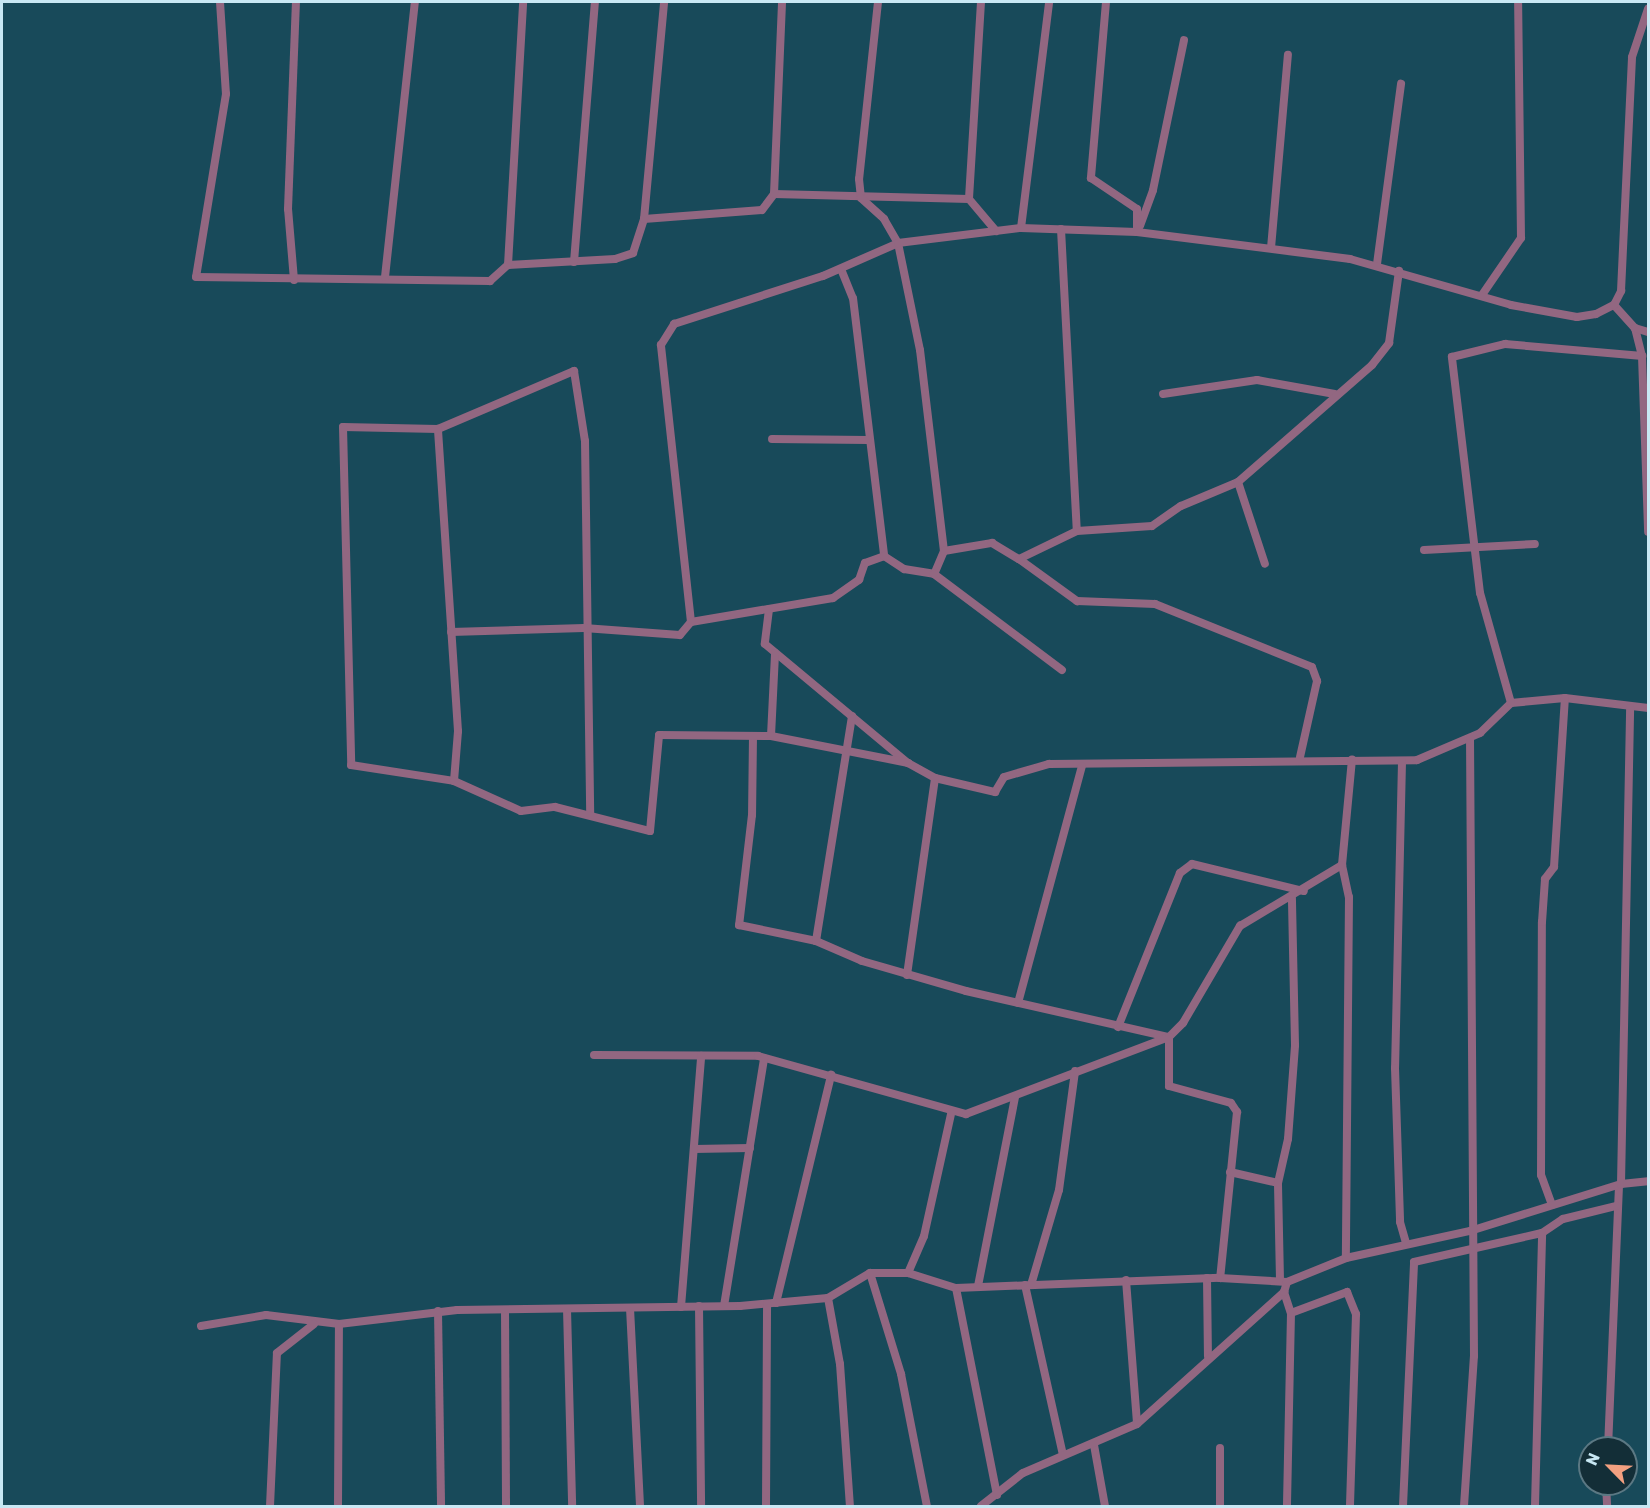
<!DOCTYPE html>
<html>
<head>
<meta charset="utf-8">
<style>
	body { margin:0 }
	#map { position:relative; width:1650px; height:1508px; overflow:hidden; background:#184a5a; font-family:Rubik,sans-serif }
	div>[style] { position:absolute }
	.street>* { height:8px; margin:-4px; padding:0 4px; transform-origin:4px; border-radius:4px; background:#926781 }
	span { translate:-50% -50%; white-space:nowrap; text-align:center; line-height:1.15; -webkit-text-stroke:4.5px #132e37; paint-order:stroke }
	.frame { position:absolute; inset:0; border:3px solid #c8e8f4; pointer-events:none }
	.north { position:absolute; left:1578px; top:1436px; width:60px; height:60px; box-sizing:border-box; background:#132e37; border:2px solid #5b7883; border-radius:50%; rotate:294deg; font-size:16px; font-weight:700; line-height:24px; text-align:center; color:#c8e8f4 }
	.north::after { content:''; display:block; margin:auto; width:21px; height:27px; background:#f2a080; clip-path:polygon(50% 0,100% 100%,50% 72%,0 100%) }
</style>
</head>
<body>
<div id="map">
	<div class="street">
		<div style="left:220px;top:2px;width:92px;rotate:86.3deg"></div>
		<div style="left:226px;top:94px;width:185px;rotate:99.3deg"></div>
		<div style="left:196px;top:277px;width:294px;rotate:0.8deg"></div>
		<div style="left:490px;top:281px;width:24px;rotate:-42deg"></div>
		<div style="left:508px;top:265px;width:107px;rotate:-3.2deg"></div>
		<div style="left:615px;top:259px;width:19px;rotate:-18deg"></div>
		<div style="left:633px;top:253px;width:36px;rotate:-72deg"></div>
		<div style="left:644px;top:219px;width:118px;rotate:-4.4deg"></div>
		<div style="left:762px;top:210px;width:20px;rotate:-53deg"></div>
		<div style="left:774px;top:194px;width:195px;rotate:1.5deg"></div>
		<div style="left:878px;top:2px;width:178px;rotate:96.1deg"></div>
		<div style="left:859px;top:179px;width:19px;rotate:84deg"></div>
		<div style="left:861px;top:198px;width:31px;rotate:42deg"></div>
		<div style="left:884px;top:219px;width:28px;rotate:60deg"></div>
		<div style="left:898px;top:243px;width:109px;rotate:78.4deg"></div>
		<div style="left:920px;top:350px;width:202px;rotate:83.2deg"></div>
		<div style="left:944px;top:551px;width:25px;rotate:113deg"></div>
		<div style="left:981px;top:2px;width:197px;rotate:93.5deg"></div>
		<div style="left:969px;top:199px;width:42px;rotate:49.8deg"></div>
		<div style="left:1106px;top:2px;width:177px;rotate:94.9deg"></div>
		<div style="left:1091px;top:178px;width:55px;rotate:34deg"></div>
		<div style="left:1137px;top:209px;width:23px;rotate:90deg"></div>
		<div style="left:774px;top:194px;width:192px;rotate:-87.6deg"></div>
		<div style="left:644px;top:219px;width:218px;rotate:-84.7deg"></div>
		<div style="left:1140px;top:226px;width:38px;rotate:-70deg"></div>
		<div style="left:1153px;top:190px;width:153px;rotate:-78.3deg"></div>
		<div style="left:1021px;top:228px;width:228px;rotate:-82.9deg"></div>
		<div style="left:1061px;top:229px;width:302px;rotate:87deg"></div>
		<div style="left:1271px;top:248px;width:194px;rotate:-85deg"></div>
		<div style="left:574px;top:262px;width:261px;rotate:-85.4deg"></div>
		<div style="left:1377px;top:264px;width:182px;rotate:-82.4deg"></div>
		<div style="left:508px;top:265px;width:263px;rotate:-86.7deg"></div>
		<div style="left:841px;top:269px;width:31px;rotate:68deg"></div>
		<div style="left:853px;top:298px;width:260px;rotate:83.1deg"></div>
		<div style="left:385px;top:277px;width:277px;rotate:-83.8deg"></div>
		<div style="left:294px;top:280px;width:71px;rotate:-94.8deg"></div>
		<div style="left:288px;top:209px;width:207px;rotate:-87.8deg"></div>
		<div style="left:1482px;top:295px;width:69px;rotate:-55.6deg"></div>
		<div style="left:1521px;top:238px;width:236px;rotate:-90.7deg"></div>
		<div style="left:1614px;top:305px;width:31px;rotate:48deg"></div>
		<div style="left:1635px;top:328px;width:29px;rotate:76deg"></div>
		<div style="left:1642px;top:356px;width:176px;rotate:88deg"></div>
		<div style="left:1635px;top:328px;width:14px;rotate:17deg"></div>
		<div style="left:1163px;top:394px;width:95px;rotate:-8.5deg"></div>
		<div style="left:1257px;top:380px;width:79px;rotate:10.2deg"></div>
		<div style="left:438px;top:429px;width:148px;rotate:-23.1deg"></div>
		<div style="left:574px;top:371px;width:71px;rotate:81.1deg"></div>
		<div style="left:585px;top:441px;width:373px;rotate:89.2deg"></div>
		<div style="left:772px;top:439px;width:96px;rotate:0.6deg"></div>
		<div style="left:1238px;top:482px;width:86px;rotate:71.8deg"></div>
		<div style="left:1424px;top:550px;width:111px;rotate:-3.1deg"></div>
		<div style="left:944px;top:551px;width:49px;rotate:-9.5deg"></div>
		<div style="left:992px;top:543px;width:31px;rotate:31deg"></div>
		<div style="left:1019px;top:559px;width:64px;rotate:-25.8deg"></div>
		<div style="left:1077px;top:531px;width:75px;rotate:-3.8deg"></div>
		<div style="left:1152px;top:526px;width:35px;rotate:-35deg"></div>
		<div style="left:1181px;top:506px;width:62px;rotate:-22.8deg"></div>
		<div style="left:1238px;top:482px;width:178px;rotate:-41.1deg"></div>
		<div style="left:1372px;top:365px;width:28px;rotate:-52deg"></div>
		<div style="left:1389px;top:343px;width:73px;rotate:-82.1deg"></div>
		<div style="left:1019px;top:559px;width:72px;rotate:35.9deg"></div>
		<div style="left:1077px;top:601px;width:78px;rotate:2.2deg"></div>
		<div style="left:1155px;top:604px;width:169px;rotate:21.9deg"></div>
		<div style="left:1312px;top:667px;width:15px;rotate:70deg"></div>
		<div style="left:1317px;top:681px;width:78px;rotate:102.6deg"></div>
		<div style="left:769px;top:609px;width:35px;rotate:97deg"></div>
		<div style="left:765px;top:644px;width:186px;rotate:39.8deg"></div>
		<div style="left:908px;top:763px;width:31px;rotate:29deg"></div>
		<div style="left:935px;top:778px;width:62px;rotate:13.1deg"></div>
		<div style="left:995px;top:792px;width:17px;rotate:-59deg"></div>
		<div style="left:1004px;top:777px;width:47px;rotate:-16.1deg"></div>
		<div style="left:1049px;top:764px;width:368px;rotate:-0.6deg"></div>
		<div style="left:1417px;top:760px;width:69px;rotate:-23.2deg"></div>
		<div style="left:1480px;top:733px;width:43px;rotate:-44.1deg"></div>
		<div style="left:1511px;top:703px;width:54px;rotate:-5.3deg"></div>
		<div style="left:1565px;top:698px;width:84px;rotate:6.9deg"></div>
		<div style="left:691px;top:622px;width:279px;rotate:-96.2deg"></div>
		<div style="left:661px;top:345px;width:25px;rotate:-58deg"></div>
		<div style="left:674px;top:324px;width:157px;rotate:-17.9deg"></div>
		<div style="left:823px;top:276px;width:82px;rotate:-23.7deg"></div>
		<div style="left:898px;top:243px;width:124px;rotate:-7deg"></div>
		<div style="left:1021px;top:228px;width:116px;rotate:2deg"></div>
		<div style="left:1137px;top:232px;width:215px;rotate:7.2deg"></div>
		<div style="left:1350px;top:259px;width:167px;rotate:15.9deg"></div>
		<div style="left:1511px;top:305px;width:67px;rotate:10.3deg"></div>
		<div style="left:1577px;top:317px;width:19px;rotate:-9deg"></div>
		<div style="left:1596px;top:314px;width:20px;rotate:-27deg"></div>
		<div style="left:1614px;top:305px;width:16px;rotate:-63deg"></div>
		<div style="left:1621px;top:291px;width:234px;rotate:-87.3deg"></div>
		<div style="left:1632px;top:57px;width:51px;rotate:-71.6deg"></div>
		<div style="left:451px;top:632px;width:133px;rotate:-1.7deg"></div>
		<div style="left:584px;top:628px;width:96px;rotate:4.2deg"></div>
		<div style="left:680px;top:635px;width:17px;rotate:-50deg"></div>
		<div style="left:691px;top:622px;width:144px;rotate:-9.6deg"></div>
		<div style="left:833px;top:598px;width:32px;rotate:-35deg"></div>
		<div style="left:859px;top:580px;width:18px;rotate:-71deg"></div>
		<div style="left:865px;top:563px;width:20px;rotate:-20deg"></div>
		<div style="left:884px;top:556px;width:24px;rotate:33deg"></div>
		<div style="left:904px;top:569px;width:30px;rotate:9deg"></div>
		<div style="left:934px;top:574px;width:160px;rotate:36.9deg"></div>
		<div style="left:1511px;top:703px;width:114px;rotate:-105.7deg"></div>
		<div style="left:1480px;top:593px;width:238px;rotate:-96.8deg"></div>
		<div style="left:1452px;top:357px;width:55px;rotate:-13.8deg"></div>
		<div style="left:1505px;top:344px;width:138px;rotate:5deg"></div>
		<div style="left:753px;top:736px;width:79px;rotate:90.7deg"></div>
		<div style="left:752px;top:815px;width:111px;rotate:96.7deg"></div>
		<div style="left:739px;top:925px;width:79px;rotate:11.7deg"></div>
		<div style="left:816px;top:941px;width:50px;rotate:23.5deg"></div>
		<div style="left:862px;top:961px;width:108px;rotate:16.1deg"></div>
		<div style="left:966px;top:991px;width:208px;rotate:12.8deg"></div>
		<div style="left:1169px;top:1037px;width:20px;rotate:-45deg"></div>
		<div style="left:1183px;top:1023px;width:113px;rotate:-59.6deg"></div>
		<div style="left:1240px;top:926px;width:119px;rotate:-30.9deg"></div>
		<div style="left:1342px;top:865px;width:106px;rotate:-84.6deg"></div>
		<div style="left:771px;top:736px;width:83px;rotate:-87.2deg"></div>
		<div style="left:1402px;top:762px;width:306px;rotate:91.3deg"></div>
		<div style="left:1395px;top:1068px;width:154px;rotate:88.1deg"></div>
		<div style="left:1400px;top:1222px;width:22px;rotate:74deg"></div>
		<div style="left:454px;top:781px;width:50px;rotate:-85.4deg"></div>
		<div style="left:458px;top:731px;width:303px;rotate:-93.8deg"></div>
		<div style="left:438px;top:429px;width:95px;rotate:-178.8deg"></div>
		<div style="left:343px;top:427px;width:338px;rotate:88.6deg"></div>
		<div style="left:351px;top:765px;width:104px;rotate:8.8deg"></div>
		<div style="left:454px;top:781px;width:73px;rotate:24.1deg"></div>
		<div style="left:521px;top:811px;width:34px;rotate:-7deg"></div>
		<div style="left:555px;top:807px;width:98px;rotate:14.2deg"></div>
		<div style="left:650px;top:831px;width:96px;rotate:-84.6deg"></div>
		<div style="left:659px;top:735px;width:112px;rotate:0.5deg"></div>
		<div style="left:771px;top:736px;width:140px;rotate:11.1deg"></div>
		<div style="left:1342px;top:865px;width:33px;rotate:78deg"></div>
		<div style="left:1349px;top:897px;width:361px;rotate:90.5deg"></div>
		<div style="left:816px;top:941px;width:228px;rotate:-80.9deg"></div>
		<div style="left:907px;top:975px;width:199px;rotate:-81.9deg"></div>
		<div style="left:1018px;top:1003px;width:245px;rotate:-74.9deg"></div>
		<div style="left:1118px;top:1027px;width:166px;rotate:-68.1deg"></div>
		<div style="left:1180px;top:873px;width:15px;rotate:-37deg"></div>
		<div style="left:1192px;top:864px;width:115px;rotate:13.6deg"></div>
		<div style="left:594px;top:1055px;width:164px;rotate:0.3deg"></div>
		<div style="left:758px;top:1056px;width:216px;rotate:15.6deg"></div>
		<div style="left:966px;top:1114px;width:217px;rotate:-20.8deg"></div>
		<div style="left:1169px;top:1037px;width:49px;rotate:90deg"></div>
		<div style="left:1169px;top:1086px;width:64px;rotate:15.3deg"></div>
		<div style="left:1231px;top:1103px;width:11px;rotate:56deg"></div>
		<div style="left:1237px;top:1112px;width:167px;rotate:95.8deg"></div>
		<div style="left:694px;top:1149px;width:56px;rotate:-1deg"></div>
		<div style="left:1230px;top:1172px;width:49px;rotate:12.9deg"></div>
		<div style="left:1621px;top:1184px;width:476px;rotate:-88.9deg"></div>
		<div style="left:1552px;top:1205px;width:32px;rotate:-110deg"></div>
		<div style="left:1541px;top:1175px;width:253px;rotate:-89.8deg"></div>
		<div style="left:1542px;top:922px;width:43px;rotate:-86deg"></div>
		<div style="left:1545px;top:879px;width:15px;rotate:-53deg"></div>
		<div style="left:1554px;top:867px;width:169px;rotate:-86.3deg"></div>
		<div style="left:870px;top:1273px;width:106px;rotate:72.9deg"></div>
		<div style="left:901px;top:1374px;width:135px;rotate:78.9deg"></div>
		<div style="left:908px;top:1273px;width:40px;rotate:-66.6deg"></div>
		<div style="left:924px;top:1236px;width:125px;rotate:-77.5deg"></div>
		<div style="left:1207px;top:1278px;width:78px;rotate:89.3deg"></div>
		<div style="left:1126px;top:1280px;width:144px;rotate:85.6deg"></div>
		<div style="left:1280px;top:1280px;width:97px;rotate:-91.2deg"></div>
		<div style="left:1278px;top:1183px;width:45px;rotate:-77.2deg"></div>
		<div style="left:1288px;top:1139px;width:94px;rotate:-85.7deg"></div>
		<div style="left:1295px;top:1045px;width:147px;rotate:-91.2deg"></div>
		<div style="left:1025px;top:1285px;width:174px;rotate:77.4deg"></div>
		<div style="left:1031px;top:1285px;width:99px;rotate:-73.6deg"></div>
		<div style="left:1059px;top:1190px;width:120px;rotate:-82.3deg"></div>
		<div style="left:978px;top:1286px;width:192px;rotate:-78.9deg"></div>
		<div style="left:956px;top:1288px;width:211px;rotate:78.8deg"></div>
		<div style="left:1284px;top:1292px;width:22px;rotate:72deg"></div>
		<div style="left:1291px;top:1313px;width:193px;rotate:91.2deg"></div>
		<div style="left:828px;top:1298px;width:67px;rotate:79.7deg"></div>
		<div style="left:840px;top:1364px;width:142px;rotate:86deg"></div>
		<div style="left:776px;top:1303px;width:235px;rotate:-76.4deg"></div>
		<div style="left:699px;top:1306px;width:200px;rotate:89.4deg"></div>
		<div style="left:724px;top:1306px;width:251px;rotate:-80.8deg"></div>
		<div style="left:681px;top:1307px;width:252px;rotate:-85.4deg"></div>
		<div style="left:630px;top:1308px;width:198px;rotate:87.1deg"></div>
		<div style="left:567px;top:1309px;width:197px;rotate:88.5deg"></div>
		<div style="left:505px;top:1310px;width:196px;rotate:89.7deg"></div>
		<div style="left:438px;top:1311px;width:195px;rotate:89.1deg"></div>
		<div style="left:1291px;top:1313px;width:60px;rotate:-20.6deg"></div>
		<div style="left:1347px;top:1292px;width:24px;rotate:68deg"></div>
		<div style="left:1356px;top:1314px;width:192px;rotate:91.8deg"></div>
		<div style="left:201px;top:1326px;width:66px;rotate:-9.6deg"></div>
		<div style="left:266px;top:1315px;width:74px;rotate:7deg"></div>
		<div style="left:339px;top:1324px;width:119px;rotate:-6.8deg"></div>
		<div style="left:457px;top:1310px;width:283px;rotate:-0.8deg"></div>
		<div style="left:740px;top:1306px;width:88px;rotate:-5.2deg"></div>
		<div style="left:828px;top:1298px;width:49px;rotate:-30.8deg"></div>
		<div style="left:870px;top:1273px;width:38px"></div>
		<div style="left:908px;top:1273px;width:50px;rotate:17.4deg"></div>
		<div style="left:956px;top:1288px;width:264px;rotate:-2.2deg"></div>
		<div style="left:1220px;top:1278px;width:67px;rotate:3.4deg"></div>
		<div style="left:1094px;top:1445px;width:62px;rotate:79.8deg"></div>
		<div style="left:1608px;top:1448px;width:260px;rotate:-87.6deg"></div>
		<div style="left:1606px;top:1484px;width:22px;rotate:87deg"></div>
		<div style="left:270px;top:1506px;width:153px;rotate:-87.4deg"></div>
		<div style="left:277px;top:1353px;width:47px;rotate:-38.1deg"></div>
		<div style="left:338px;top:1506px;width:182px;rotate:-89.7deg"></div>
		<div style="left:766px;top:1506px;width:202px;rotate:-89.7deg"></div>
		<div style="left:981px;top:1506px;width:53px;rotate:-38.2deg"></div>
		<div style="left:1023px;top:1473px;width:124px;rotate:-23.3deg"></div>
		<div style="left:1137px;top:1424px;width:198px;rotate:-41.9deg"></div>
		<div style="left:1284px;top:1292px;width:10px;rotate:-73deg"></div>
		<div style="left:1287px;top:1282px;width:64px;rotate:-22.1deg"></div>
		<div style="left:1346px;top:1258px;width:127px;rotate:-12.3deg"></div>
		<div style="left:1470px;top:1231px;width:158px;rotate:-17.3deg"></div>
		<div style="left:1621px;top:1184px;width:27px;rotate:-6deg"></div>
		<div style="left:1220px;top:1506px;width:58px;rotate:-90deg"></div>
		<div style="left:1403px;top:1506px;width:244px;rotate:-87.4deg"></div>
		<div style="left:1414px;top:1262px;width:131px;rotate:-12.8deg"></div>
		<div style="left:1542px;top:1233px;width:25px;rotate:-34deg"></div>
		<div style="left:1563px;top:1219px;width:55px;rotate:-13.8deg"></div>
		<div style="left:1464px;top:1506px;width:150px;rotate:-86.2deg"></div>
		<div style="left:1474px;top:1356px;width:617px;rotate:-90.37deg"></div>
		<div style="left:1535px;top:1506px;width:273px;rotate:-88.5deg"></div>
	</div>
	<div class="frame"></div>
	<div class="north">N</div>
</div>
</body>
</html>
